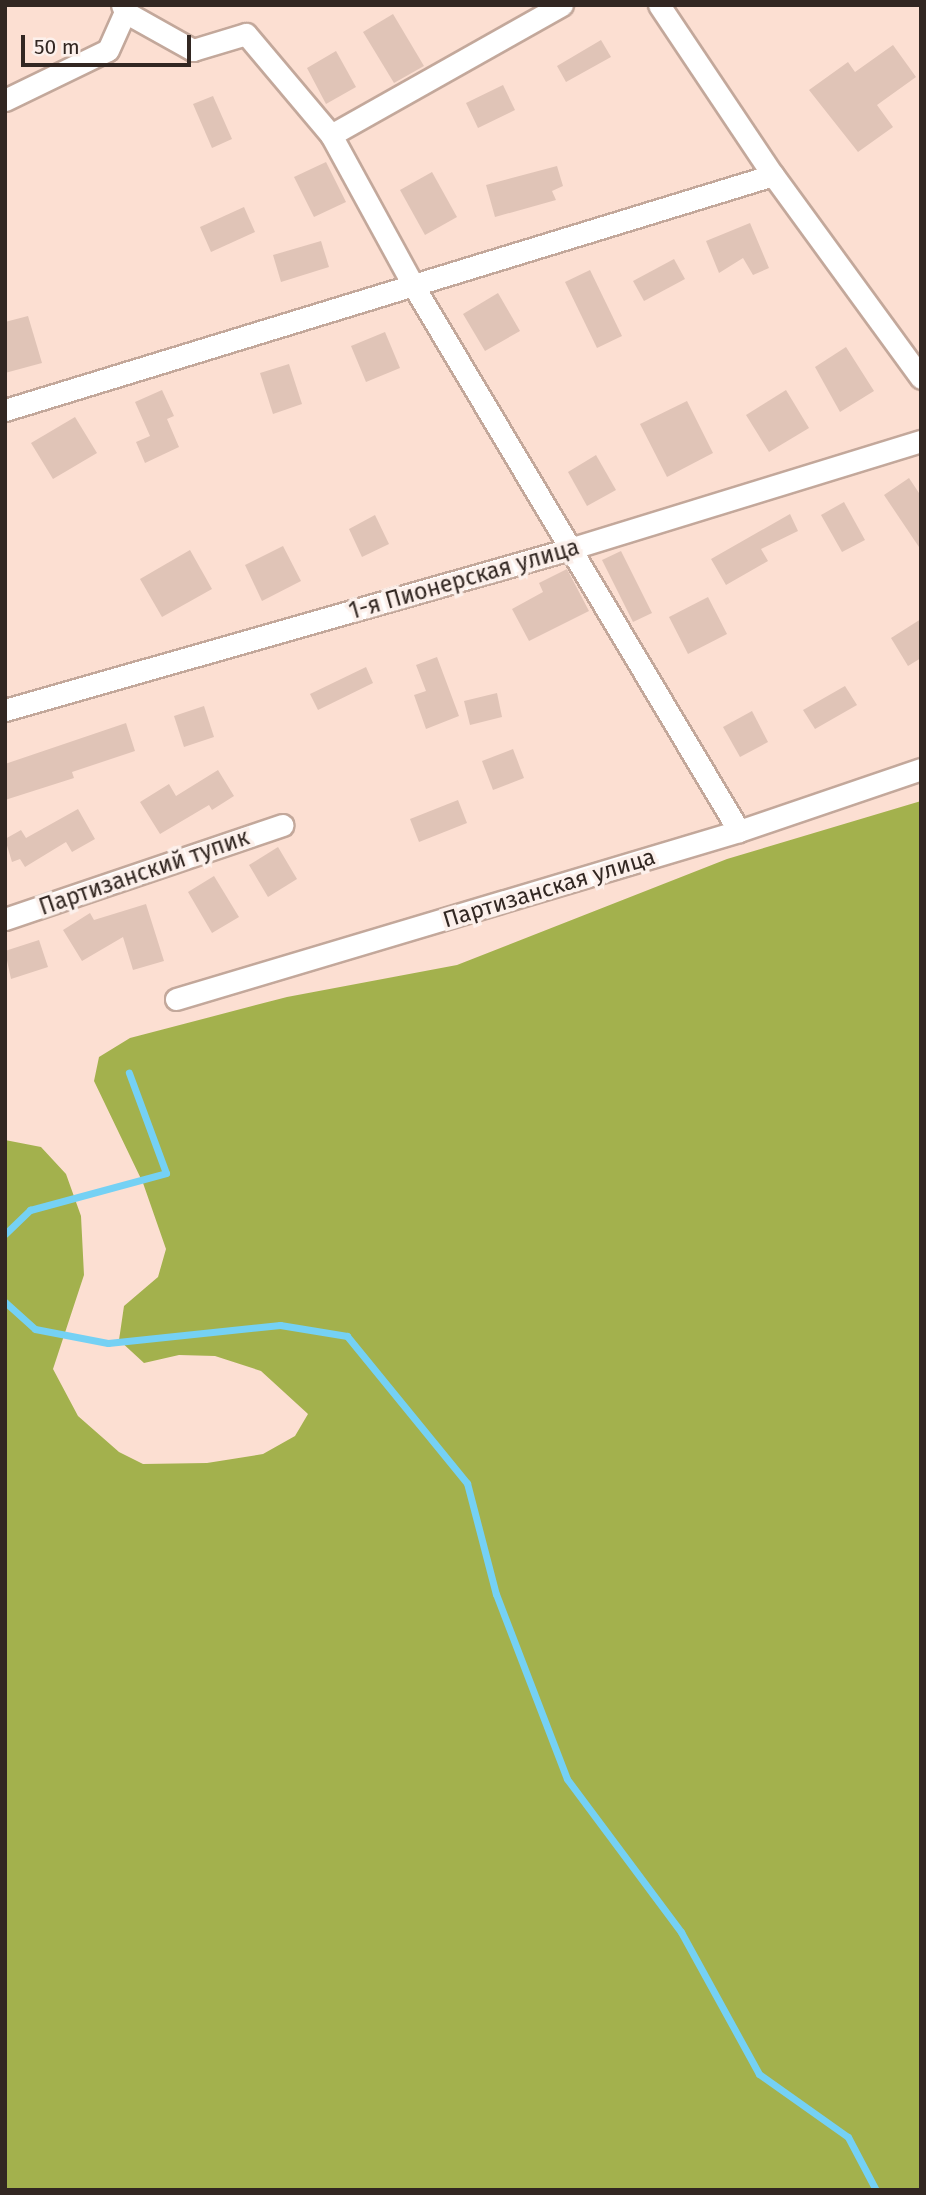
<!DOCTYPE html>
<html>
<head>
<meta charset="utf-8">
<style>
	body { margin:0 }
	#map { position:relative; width:926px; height:2195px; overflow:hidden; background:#fcdfd2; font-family:"Fira Sans",sans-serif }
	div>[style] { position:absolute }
	.forest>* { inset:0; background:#a3b14d }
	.stream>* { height:7px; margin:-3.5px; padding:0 3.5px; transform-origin:3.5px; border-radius:3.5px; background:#75d1f4 }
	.building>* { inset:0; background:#e0c4b7 }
	.roads { filter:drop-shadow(2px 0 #c3a89b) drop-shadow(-2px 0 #c3a89b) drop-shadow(0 2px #c3a89b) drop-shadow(0 -2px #c3a89b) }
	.minor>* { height:21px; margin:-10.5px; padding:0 10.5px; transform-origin:10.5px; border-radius:10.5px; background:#fff }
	span { translate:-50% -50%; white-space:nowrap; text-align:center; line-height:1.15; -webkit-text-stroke:7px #fcf0eb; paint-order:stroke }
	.street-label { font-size:23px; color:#322722 }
	.frame { position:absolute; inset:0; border:7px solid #322722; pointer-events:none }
	.scale { position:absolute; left:21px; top:35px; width:170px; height:32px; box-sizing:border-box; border:4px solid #322722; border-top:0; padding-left:9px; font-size:21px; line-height:24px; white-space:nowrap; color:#322722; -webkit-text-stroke:5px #fcf0eb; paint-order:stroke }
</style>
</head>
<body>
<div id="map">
	<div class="forest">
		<div style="clip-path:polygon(921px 801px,921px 2190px,5px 2190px,5px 1140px,41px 1147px,66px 1174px,81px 1216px,84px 1275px,53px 1369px,78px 1416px,119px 1452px,143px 1464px,207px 1463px,263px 1454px,295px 1436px,308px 1414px,261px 1371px,215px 1356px,179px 1355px,144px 1363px,119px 1340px,124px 1306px,158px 1277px,166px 1249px,143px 1183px,94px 1081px,99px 1057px,130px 1038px,287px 997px,457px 965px,727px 859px)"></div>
	</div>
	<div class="stream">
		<div style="left:5px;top:1234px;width:35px;rotate:-44deg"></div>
		<div style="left:30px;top:1210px;width:141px;rotate:-15.2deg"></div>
		<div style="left:166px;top:1173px;width:107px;rotate:-110.3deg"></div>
		<div style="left:5px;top:1302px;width:40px;rotate:42deg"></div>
		<div style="left:35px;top:1329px;width:74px;rotate:10.9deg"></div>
		<div style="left:108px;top:1343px;width:173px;rotate:-6deg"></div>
		<div style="left:280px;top:1325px;width:68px;rotate:9.3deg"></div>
		<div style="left:347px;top:1336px;width:190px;rotate:50.8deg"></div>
		<div style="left:467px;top:1483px;width:115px;rotate:75.4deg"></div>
		<div style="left:496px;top:1594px;width:198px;rotate:69deg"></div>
		<div style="left:567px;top:1779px;width:191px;rotate:53.3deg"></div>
		<div style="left:681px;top:1932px;width:162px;rotate:61.2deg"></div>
		<div style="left:759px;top:2074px;width:109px;rotate:35.3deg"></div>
		<div style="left:848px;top:2137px;width:60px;rotate:62.2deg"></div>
	</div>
	<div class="building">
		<div style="clip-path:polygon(393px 14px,424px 66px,394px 83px,363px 32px)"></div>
		<div style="clip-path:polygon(601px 40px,611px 57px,566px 82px,557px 66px)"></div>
		<div style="clip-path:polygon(893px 45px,916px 77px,877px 105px,893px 127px,858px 152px,809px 90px,848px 62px,855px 72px)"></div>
		<div style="clip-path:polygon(336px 51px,356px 87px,326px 104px,307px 68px)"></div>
		<div style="clip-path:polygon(503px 85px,515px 110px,478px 128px,466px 103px)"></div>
		<div style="clip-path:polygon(213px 96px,232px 139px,212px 148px,193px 104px)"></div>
		<div style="clip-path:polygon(326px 162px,346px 202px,314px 217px,294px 177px)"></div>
		<div style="clip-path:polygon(557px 166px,563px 186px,552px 191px,556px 200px,495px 217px,486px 185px)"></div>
		<div style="clip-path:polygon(432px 172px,457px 217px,425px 235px,400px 190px)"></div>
		<div style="clip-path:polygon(244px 207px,255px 232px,211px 252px,200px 227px)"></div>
		<div style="clip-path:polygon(750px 223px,769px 268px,753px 275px,743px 258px,719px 273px,706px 241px)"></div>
		<div style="clip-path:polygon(321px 241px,329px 267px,281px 282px,273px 255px)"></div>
		<div style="clip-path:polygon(674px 259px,685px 279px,644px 301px,633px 281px)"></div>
		<div style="clip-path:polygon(590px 270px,622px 336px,597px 348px,565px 282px)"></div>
		<div style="clip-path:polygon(498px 293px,520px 331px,485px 351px,463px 314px)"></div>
		<div style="clip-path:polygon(28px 316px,42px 363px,5px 373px,5px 322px)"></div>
		<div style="clip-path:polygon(385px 332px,400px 368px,366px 382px,351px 346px)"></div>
		<div style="clip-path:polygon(846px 347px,874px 391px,840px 412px,815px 367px)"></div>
		<div style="clip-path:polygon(289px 364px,302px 404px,273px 414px,260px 373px)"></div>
		<div style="clip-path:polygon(162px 390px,174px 416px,167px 419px,179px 447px,145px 463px,136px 442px,150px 436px,135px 402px)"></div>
		<div style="clip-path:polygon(786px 390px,809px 428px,769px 452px,746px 415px)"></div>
		<div style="clip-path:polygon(687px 401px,713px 453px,667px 477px,640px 424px)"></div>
		<div style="clip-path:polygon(75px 417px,97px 453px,53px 479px,31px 443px)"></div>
		<div style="clip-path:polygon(596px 455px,616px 490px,587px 506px,568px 472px)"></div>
		<div style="clip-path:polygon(909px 478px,921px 496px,921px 550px,884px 495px)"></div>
		<div style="clip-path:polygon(844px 502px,865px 540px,842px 552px,821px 515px)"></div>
		<div style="clip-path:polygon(790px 514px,798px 531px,761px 549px,768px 561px,726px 585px,711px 559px)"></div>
		<div style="clip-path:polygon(375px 515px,389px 544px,362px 557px,349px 529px)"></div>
		<div style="clip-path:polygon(283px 546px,301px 581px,262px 601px,245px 565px)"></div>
		<div style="clip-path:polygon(190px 550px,212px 589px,162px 617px,140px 579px)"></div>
		<div style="clip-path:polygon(621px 551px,652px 613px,633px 622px,602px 560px)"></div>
		<div style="clip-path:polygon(567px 569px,589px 611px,529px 641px,512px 609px,543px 592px,539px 583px)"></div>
		<div style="clip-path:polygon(708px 597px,727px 634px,688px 654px,669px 617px)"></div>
		<div style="clip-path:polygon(921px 619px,921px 658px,908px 666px,891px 638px)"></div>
		<div style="clip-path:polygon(437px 657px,459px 716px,426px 729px,414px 695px,426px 691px,416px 665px)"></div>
		<div style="clip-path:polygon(366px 667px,373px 683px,318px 710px,310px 694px)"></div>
		<div style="clip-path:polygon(845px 686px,857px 705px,815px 729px,803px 710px)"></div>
		<div style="clip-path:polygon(497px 693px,502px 717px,470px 725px,464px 701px)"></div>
		<div style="clip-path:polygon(204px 706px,214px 737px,184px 747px,174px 716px)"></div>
		<div style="clip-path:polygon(752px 711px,768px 742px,740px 757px,723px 727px)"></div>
		<div style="clip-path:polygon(126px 723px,135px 751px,72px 772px,74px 778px,5px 800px,5px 764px)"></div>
		<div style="clip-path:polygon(513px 749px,524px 778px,493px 790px,482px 761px)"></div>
		<div style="clip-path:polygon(218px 770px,234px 796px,212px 810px,209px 805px,160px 834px,140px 802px,169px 784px,176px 796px)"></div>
		<div style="clip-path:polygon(458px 800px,467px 823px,419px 842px,410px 819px)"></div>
		<div style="clip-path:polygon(78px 809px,95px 839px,72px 852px,66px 842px,25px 867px,20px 859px,12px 862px,5px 839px,21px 830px,26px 838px)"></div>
		<div style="clip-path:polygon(278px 847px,297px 879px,268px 897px,249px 865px)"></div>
		<div style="clip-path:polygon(214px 876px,239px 917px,212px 933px,188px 892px)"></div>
		<div style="clip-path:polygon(146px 904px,164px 961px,133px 970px,123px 937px,82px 961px,63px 930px,90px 913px,94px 920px)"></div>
		<div style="clip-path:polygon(39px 940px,48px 967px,11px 979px,5px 951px)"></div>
	</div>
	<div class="roads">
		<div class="minor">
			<div style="left:659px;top:5px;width:205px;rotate:56.2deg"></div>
			<div style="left:773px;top:175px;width:251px;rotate:53.9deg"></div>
			<div style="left:125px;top:12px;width:78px;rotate:29.2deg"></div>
			<div style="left:193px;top:50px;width:55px;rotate:-16.8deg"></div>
			<div style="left:246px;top:34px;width:132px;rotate:49.9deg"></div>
			<div style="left:331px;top:135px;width:171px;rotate:61.3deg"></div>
			<div style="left:413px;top:285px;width:636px;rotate:59.16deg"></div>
			<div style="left:5px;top:100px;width:114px;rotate:-25.9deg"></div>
			<div style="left:108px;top:50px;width:42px;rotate:-65.9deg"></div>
			<div style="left:125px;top:12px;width:8px;rotate:-113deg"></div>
			<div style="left:331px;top:135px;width:265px;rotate:-29.4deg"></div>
			<div style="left:5px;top:410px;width:803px;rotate:-17.01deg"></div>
			<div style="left:5px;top:710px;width:591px;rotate:-15.92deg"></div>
			<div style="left:573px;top:548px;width:364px;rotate:-17.1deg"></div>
			<div style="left:5px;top:919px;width:293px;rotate:-18.7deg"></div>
			<div style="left:176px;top:999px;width:588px;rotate:-16.62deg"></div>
			<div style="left:739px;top:831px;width:192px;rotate:-18.8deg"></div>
		</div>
	</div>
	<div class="street-label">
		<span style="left:464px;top:579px;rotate:-16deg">1-я Пионерская улица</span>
		<span style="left:144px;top:872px;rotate:-19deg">Партизанский тупик</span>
		<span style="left:549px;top:888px;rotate:-17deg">Партизанская улица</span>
	</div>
	<div class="frame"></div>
	<div class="scale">50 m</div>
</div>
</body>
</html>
